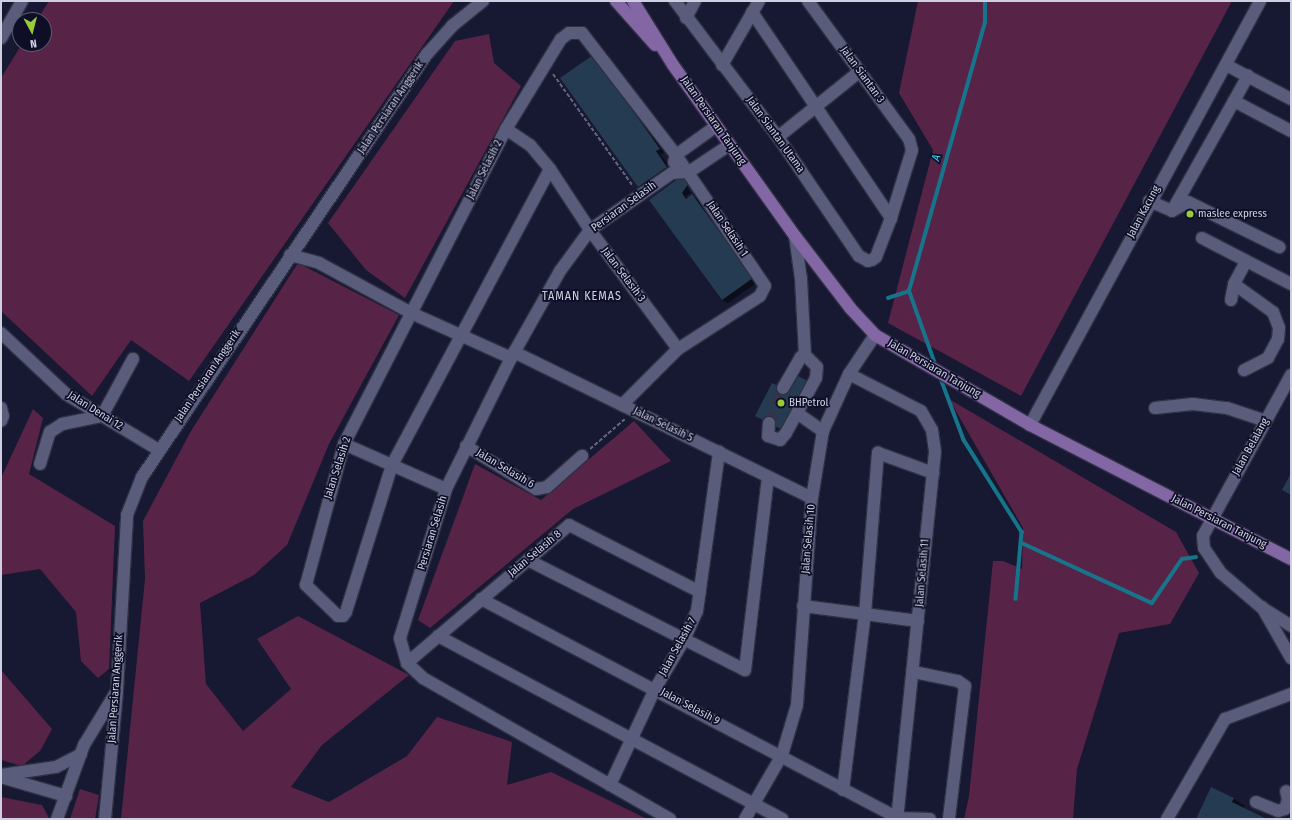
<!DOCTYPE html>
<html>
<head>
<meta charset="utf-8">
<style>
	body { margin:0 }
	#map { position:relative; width:1292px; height:820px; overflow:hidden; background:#171831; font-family:"Fira Sans Condensed",sans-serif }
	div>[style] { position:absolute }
	.green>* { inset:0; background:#572448 }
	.shadow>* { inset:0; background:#0007 }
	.stream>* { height:3.5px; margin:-1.75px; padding:0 1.75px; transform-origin:1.75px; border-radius:1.75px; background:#17758b }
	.building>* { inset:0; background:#243b52 }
	.minor-tunnel>* { height:12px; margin-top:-6px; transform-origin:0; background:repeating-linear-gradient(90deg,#32344c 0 12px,transparent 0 18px) }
	.path>* { height:2px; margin-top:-1px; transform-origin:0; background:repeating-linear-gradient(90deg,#65667c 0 4px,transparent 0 6px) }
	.roads { filter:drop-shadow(1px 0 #303044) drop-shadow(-1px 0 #303044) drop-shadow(0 1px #303044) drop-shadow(0 -1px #303044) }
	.minor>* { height:12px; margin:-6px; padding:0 6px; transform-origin:6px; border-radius:6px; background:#595c7a }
	.major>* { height:12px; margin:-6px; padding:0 6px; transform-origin:6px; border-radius:6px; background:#8367a5 }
	.dots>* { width:11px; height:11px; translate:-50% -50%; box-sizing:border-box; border:2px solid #0e0f27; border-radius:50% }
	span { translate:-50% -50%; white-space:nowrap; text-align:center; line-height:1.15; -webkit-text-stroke:3.5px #0e0f27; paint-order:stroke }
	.street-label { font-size:11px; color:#ced0e2 }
	.poi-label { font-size:11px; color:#ced0e2 }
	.left { translate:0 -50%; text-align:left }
	.water-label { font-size:12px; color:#27d5fc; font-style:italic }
	.neighbourhood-label { font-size:12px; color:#ced0e2; letter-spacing:1px }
	.frame { position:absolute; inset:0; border:2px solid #ced0e2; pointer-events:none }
	.north { position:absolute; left:12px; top:12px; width:40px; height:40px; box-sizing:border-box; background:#0e0f27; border:1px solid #5b5c72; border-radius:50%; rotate:173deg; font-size:11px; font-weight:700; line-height:16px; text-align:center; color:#ced0e2 }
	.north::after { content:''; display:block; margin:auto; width:14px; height:18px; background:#97cc38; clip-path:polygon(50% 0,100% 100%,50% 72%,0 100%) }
</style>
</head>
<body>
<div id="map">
	<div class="green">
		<div style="clip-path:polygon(49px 1px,454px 1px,189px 381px,131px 340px,92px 396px,1px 311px,1px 78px,22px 44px,44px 44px,44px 20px,37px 20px)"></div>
		<div style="clip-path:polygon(918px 1px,1232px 1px,1021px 396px,888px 323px,933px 150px,899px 93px)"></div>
		<div style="clip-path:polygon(489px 34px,494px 63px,521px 86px,405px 298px,366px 270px,328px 223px,455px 41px)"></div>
		<div style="clip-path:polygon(298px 263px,399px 315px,329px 444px,287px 545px,254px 575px,200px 603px,206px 684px,243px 731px,291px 689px,257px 639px,298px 616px,409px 675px,322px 745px,291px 787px,329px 802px,407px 756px,437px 717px,512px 742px,507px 785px,551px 772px,647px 819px,121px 819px,145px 579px,143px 521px,191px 431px)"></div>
		<div style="clip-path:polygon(949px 399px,1176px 532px,1199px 573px,1170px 624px,1119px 633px,1077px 769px,1073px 819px,964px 819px,969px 796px,993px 561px,1003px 561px,1022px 569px,1023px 528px)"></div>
		<div style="clip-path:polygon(33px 409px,43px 418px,29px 474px,115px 526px,109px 669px,98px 678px,81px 661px,76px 612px,40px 569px,1px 575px,1px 478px)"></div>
		<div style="clip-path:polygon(634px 421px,671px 461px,573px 509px,430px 628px,418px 620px,475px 464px,541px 500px)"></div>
		<div style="clip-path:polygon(1px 670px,52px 729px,40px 751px,22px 766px,1px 760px)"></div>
		<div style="clip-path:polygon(80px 789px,99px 795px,95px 819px,70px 819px)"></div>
		<div style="clip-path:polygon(1px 797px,42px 805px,49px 818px,1px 819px)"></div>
	</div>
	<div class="shadow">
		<div style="clip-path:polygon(598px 59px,664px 152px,660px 155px,675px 172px,647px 191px,639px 186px)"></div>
		<div style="clip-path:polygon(684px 176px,691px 184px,687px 187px,691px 193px,686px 196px,688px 199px,692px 196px,698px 199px,758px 282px,728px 303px,722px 300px,650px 200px)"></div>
		<div style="clip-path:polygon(1212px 789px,1234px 799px,1245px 806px,1243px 809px,1265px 819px,1197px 819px)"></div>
	</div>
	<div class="stream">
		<div style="left:888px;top:298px;width:22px;rotate:-18deg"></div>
		<div style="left:936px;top:367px;width:81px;rotate:-109.6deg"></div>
		<div style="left:909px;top:291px;width:279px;rotate:-74.2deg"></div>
		<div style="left:985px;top:23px;width:22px;rotate:-90deg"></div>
		<div style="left:940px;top:376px;width:68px;rotate:69.4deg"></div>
		<div style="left:964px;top:440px;width:109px;rotate:57.8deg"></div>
		<div style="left:1022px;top:532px;width:67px;rotate:95.1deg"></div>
		<div style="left:1022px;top:543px;width:143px;rotate:24.8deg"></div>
		<div style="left:1152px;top:603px;width:53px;rotate:-55.7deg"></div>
		<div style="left:1182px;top:559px;width:14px;rotate:-8deg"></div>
	</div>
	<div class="building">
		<div style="clip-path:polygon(593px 55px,660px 149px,656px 151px,667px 167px,638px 187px,560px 78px)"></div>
		<div style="clip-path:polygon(683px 175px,689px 183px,682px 193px,686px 199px,692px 194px,753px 278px,722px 300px,649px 200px)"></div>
		<div style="clip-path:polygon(796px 375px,810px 382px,785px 431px,755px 416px,772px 383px,788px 390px)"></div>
		<div style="clip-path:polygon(1291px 473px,1291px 495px,1282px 490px)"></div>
		<div style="clip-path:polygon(1211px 787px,1234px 798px,1232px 802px,1267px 819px,1196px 819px)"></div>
	</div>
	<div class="minor-tunnel">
		<div style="left:769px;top:423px;width:38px;rotate:-68deg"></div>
	</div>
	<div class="path">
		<div style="left:553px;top:74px;width:138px;rotate:54.5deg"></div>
		<div style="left:590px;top:449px;width:46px;rotate:-40.6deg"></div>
	</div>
	<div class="roads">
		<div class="minor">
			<div style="left:675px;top:1px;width:171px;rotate:52.9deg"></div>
			<div style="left:778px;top:137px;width:144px;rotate:55.8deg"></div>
			<div style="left:859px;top:256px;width:10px;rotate:29deg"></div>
			<div style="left:868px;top:261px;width:4px;rotate:-14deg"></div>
			<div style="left:872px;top:260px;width:5px;rotate:-37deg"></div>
			<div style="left:876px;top:257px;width:42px;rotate:-69deg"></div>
			<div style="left:891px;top:218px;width:71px;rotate:-72.8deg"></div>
			<div style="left:912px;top:150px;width:11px;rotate:-105deg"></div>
			<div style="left:909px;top:139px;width:171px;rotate:-126.2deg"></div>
			<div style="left:752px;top:12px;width:249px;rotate:56deg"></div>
			<div style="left:686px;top:18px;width:19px;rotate:-62deg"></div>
			<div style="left:1px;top:38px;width:43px;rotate:-60.4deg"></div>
			<div style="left:722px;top:65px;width:74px;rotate:-60deg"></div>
			<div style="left:1226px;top:65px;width:73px;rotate:27.6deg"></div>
			<div style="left:1234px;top:101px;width:29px;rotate:-61deg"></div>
			<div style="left:506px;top:129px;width:29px;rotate:34deg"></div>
			<div style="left:530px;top:145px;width:31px;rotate:50deg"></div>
			<div style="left:550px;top:169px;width:73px;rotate:56.7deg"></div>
			<div style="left:590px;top:230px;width:148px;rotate:53.5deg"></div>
			<div style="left:778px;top:137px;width:105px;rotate:-38.8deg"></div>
			<div style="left:674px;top:162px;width:7px;rotate:-74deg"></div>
			<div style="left:676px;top:155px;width:49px;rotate:-35.9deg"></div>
			<div style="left:550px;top:169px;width:336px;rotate:118.1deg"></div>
			<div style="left:392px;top:465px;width:154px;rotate:107.4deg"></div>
			<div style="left:346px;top:612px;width:5px;rotate:127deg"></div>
			<div style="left:343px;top:616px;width:5px;rotate:180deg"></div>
			<div style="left:338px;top:616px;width:45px;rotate:-135.9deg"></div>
			<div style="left:306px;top:585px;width:146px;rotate:-74.9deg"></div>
			<div style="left:344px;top:444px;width:354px;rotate:-62.8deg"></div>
			<div style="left:506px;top:129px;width:105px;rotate:-58.6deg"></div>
			<div style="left:561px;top:39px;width:10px;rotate:-37deg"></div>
			<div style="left:569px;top:33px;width:13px"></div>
			<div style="left:582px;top:33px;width:154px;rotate:52.4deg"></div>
			<div style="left:676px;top:155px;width:158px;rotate:55.8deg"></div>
			<div style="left:765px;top:286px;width:11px;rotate:117deg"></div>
			<div style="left:760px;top:296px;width:98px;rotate:147.1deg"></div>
			<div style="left:678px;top:349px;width:79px;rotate:135deg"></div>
			<div style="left:1149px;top:201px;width:25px;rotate:23deg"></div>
			<div style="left:1172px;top:211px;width:18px;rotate:-29deg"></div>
			<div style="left:1188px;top:202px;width:102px;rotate:26.3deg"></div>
			<div style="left:1172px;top:211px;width:126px;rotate:-60.6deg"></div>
			<div style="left:1234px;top:101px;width:64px;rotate:27.8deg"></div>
			<div style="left:1202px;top:238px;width:100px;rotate:27.3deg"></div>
			<div style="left:290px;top:255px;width:30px;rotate:15deg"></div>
			<div style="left:319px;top:263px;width:105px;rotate:28.5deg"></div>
			<div style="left:411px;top:313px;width:110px;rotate:24.2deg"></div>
			<div style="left:1234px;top:284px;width:48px;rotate:35.7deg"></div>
			<div style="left:1273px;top:312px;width:17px;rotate:69deg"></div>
			<div style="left:1279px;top:328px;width:11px;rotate:95deg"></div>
			<div style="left:1278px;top:339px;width:21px;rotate:118deg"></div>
			<div style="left:1268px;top:358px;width:27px;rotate:153deg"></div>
			<div style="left:1231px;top:300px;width:16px;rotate:-79deg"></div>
			<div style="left:1234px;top:284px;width:26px;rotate:-62deg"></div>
			<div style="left:1px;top:333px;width:89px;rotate:43.2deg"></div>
			<div style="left:66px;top:394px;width:109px;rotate:31.1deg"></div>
			<div style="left:514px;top:352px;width:332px;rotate:26.1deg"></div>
			<div style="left:849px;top:374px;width:81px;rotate:27.2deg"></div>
			<div style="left:921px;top:411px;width:22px;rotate:60deg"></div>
			<div style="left:932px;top:430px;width:22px;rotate:82deg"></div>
			<div style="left:935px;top:452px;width:369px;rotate:95.9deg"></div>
			<div style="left:1291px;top:375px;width:183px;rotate:118.7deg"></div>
			<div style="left:1203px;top:536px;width:12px;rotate:85deg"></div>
			<div style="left:1204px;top:548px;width:30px;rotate:56deg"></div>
			<div style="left:1221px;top:573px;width:52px;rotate:40.4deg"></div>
			<div style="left:1261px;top:607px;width:36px;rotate:32deg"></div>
			<div style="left:783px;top:388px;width:36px;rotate:-60deg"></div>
			<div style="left:801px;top:357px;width:4px;rotate:-27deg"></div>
			<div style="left:805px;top:355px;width:76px;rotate:-93deg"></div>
			<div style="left:801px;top:279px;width:43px;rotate:-97.9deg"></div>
			<div style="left:1px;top:408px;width:8px;rotate:76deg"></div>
			<div style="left:3px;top:416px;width:5px;rotate:112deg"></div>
			<div style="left:1155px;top:408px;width:38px;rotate:-6deg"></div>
			<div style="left:1193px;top:404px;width:34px;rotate:7deg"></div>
			<div style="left:1227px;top:408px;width:41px;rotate:18.4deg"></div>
			<div style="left:797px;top:413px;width:32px;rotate:35deg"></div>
			<div style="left:769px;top:423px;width:13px;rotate:94deg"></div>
			<div style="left:768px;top:436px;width:13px;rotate:18deg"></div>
			<div style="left:780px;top:440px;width:9px;rotate:-49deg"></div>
			<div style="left:786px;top:433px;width:63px;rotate:-61.4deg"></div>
			<div style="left:816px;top:378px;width:11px;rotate:-85deg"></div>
			<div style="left:817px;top:367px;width:17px;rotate:-135deg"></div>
			<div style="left:1030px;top:425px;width:482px;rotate:-61.5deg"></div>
			<div style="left:344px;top:444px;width:111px;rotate:23.8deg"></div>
			<div style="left:466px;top:446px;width:82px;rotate:31.6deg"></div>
			<div style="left:536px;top:489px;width:11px;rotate:-10deg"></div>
			<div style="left:547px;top:487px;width:47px;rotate:-41.5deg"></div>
			<div style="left:40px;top:464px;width:34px;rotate:-73deg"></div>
			<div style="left:50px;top:432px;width:14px;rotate:-34deg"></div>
			<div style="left:62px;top:424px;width:41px;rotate:-11.3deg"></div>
			<div style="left:102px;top:416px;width:65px;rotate:-61.5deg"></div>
			<div style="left:528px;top:560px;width:243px;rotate:26.9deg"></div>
			<div style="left:745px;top:670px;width:194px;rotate:-83.2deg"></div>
			<div style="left:481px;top:599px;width:471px;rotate:27.7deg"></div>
			<div style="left:898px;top:818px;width:32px;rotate:2deg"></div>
			<div style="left:803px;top:606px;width:116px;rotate:7.4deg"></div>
			<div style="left:1262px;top:607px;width:59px;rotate:60.4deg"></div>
			<div style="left:438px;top:636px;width:390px;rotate:28deg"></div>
			<div style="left:407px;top:663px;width:213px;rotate:-40.4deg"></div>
			<div style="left:569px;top:525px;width:147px;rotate:27.1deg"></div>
			<div style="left:914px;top:672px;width:45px;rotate:11.6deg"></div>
			<div style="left:958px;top:681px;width:9px;rotate:36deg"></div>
			<div style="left:965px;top:686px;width:134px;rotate:96.9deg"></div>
			<div style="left:1px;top:775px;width:56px;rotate:-8.3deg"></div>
			<div style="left:56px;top:767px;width:28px;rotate:-27deg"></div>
			<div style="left:4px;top:778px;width:65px;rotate:16.2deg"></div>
			<div style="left:610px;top:785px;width:106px;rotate:-64.9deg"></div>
			<div style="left:655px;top:689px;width:57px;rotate:-59.4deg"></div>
			<div style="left:684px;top:640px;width:32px;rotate:-66deg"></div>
			<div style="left:697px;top:611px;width:161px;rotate:-82.1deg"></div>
			<div style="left:843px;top:790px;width:177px;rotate:-82.9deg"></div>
			<div style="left:865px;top:614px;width:162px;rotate:-85.4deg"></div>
			<div style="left:878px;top:453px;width:59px;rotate:20deg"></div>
			<div style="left:1256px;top:802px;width:24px;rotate:22deg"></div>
			<div style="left:1278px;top:811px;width:7px;rotate:-16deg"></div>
			<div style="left:1285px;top:809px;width:10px;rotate:-73deg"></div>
			<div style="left:1288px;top:799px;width:8px;rotate:-104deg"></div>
			<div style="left:57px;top:819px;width:79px;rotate:-70deg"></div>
			<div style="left:84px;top:745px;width:60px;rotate:-58.7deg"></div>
			<div style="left:105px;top:819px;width:129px;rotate:-84.6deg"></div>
			<div style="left:117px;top:691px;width:176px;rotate:-86.7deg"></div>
			<div style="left:127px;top:515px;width:41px;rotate:-68.5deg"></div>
			<div style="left:142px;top:477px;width:510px;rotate:-56.03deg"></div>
			<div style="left:427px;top:54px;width:38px;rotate:-48deg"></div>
			<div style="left:452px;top:26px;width:40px;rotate:-39deg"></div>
			<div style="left:670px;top:819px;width:284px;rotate:-150.3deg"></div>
			<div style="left:423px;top:678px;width:22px;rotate:-137deg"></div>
			<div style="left:407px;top:663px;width:26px;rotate:-106deg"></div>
			<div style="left:400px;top:638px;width:156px;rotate:-72.8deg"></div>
			<div style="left:446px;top:489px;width:146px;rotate:-63.6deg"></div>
			<div style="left:511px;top:358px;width:100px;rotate:-60.6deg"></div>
			<div style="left:560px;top:271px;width:51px;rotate:-53.8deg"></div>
			<div style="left:590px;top:230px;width:100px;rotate:-34.8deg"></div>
			<div style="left:672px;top:173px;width:17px;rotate:-3deg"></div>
			<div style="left:689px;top:172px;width:48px;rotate:-34deg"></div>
			<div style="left:745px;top:819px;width:74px;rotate:-60deg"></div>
			<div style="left:782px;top:755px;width:52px;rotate:-73.3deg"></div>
			<div style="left:797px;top:705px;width:208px;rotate:-85.9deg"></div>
			<div style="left:812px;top:498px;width:68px;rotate:-80.7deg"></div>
			<div style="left:823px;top:431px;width:63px;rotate:-65.5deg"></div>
			<div style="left:849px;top:374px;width:47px;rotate:-56.3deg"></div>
			<div style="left:1167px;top:819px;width:116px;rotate:-59.9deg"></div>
			<div style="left:1225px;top:719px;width:71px;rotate:-20.7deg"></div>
		</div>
		<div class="major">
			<div style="left:616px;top:1px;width:59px;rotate:48.4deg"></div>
			<div style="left:633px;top:1px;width:75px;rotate:58deg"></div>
			<div style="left:673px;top:65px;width:210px;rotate:54.5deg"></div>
			<div style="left:795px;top:236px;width:92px;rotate:52.5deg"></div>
			<div style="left:851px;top:309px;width:35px;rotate:47deg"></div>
			<div style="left:875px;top:335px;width:179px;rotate:30.1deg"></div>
			<div style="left:1030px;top:425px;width:293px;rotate:27.2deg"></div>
		</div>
	</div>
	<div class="dots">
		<div style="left:1190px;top:214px;background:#97cc38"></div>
		<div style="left:781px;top:403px;background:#97cc38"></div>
	</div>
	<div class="street-label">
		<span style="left:862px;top:75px;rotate:54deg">Jalan Siantan 3</span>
		<span style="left:391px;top:108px;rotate:-56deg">Jalan Persiaran Anggerik</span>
		<span style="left:713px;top:121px;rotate:55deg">Jalan Persiaran Tanjung</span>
		<span style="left:775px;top:135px;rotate:54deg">Jalan Siantan Utama</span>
		<span style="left:485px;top:170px;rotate:-63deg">Jalan Selasih 2</span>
		<span style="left:624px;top:207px;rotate:-36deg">Persiaran Selasih</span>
		<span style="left:1144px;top:212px;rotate:-62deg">Jalan Kacung</span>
		<span style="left:727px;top:229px;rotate:56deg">Jalan Selasih 1</span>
		<span style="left:623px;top:275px;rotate:53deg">Jalan Selasih 3</span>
		<span style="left:934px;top:369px;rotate:30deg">Jalan Persiaran Tanjung</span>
		<span style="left:208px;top:376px;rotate:-56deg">Jalan Persiaran Anggerik</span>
		<span style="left:95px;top:411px;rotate:32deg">Jalan Denai 12</span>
		<span style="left:663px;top:425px;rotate:26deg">Jalan Selasih 5</span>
		<span style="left:1251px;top:447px;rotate:-61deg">Jalan Belalang</span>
		<span style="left:338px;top:468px;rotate:-72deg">Jalan Selasih 2</span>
		<span style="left:505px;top:469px;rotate:31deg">Jalan Selasih 6</span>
		<span style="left:1219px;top:522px;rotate:27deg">Jalan Persiaran Tanjung</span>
		<span style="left:433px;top:533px;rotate:-73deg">Persiaran Selasih</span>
		<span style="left:809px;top:539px;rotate:-85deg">Jalan Selasih 10</span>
		<span style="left:535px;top:554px;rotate:-40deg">Jalan Selasih 8</span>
		<span style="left:923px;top:573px;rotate:-85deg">Jalan Selasih 11</span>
		<span style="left:678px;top:647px;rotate:-61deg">Jalan Selasih 7</span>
		<span style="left:116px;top:689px;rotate:-86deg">Jalan Persiaran Anggerik</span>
		<span style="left:690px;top:707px;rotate:28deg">Jalan Selasih 9</span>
	</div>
	<div class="poi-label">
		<span class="left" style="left:1198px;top:214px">maslee express</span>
		<span class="left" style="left:789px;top:403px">BHPetrol</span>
	</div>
	<div class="water-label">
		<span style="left:937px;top:158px;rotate:-74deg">A</span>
	</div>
	<div class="neighbourhood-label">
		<span style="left:582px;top:297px">TAMAN KEMAS</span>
	</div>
	<div class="frame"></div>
	<div class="north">N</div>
</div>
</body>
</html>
